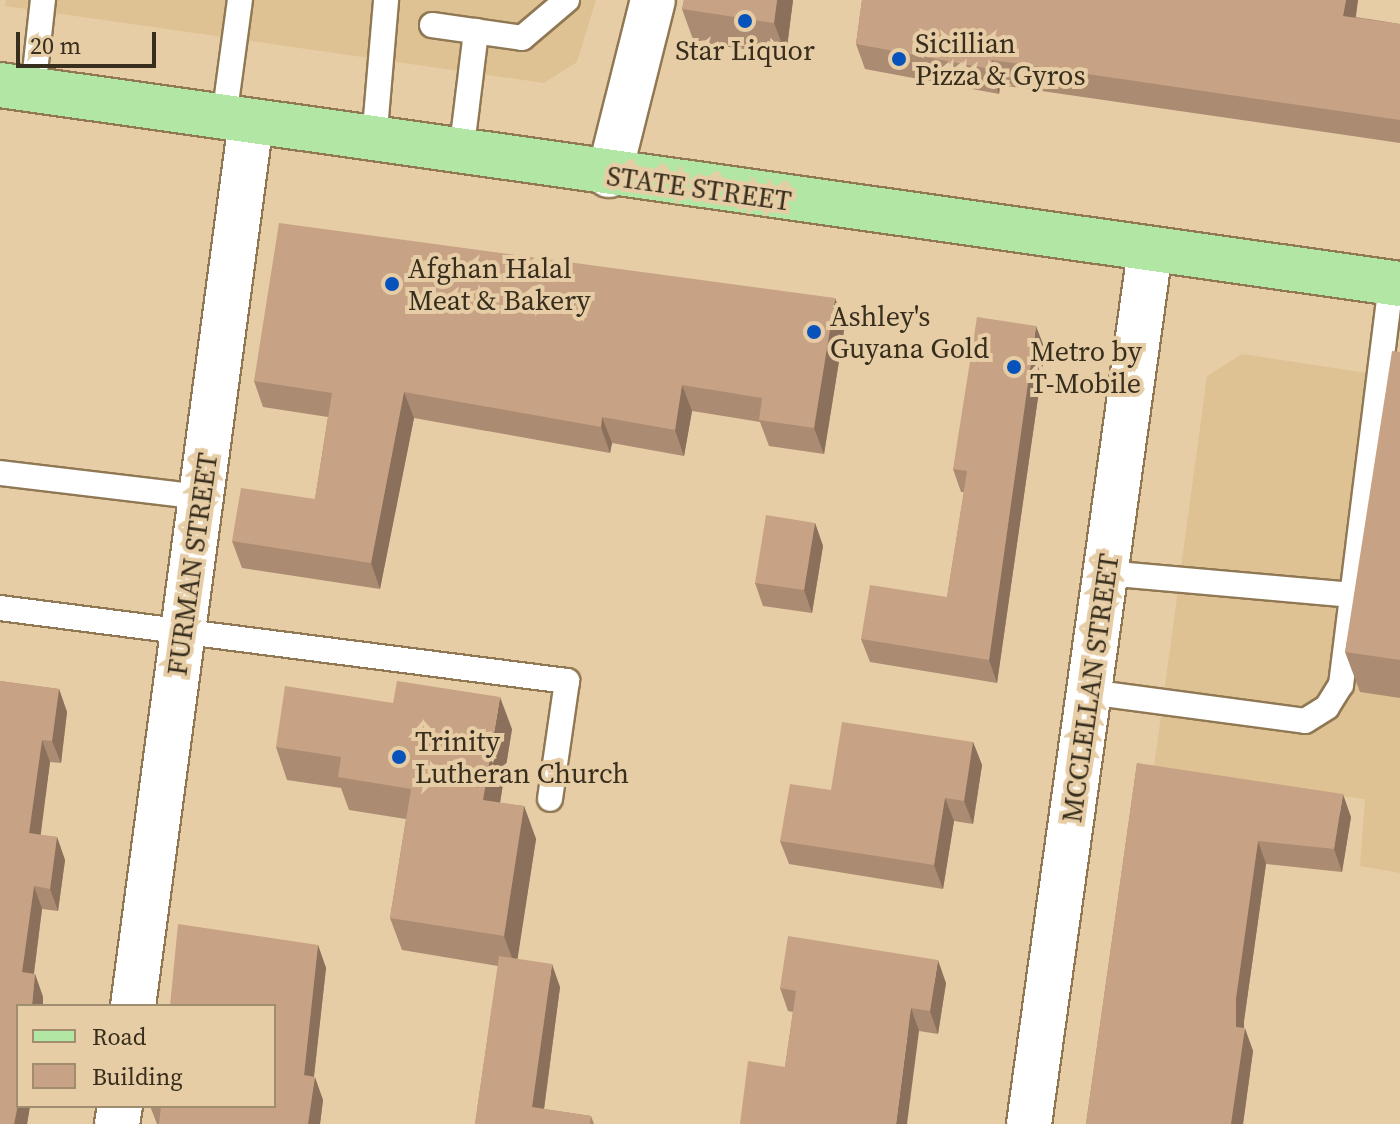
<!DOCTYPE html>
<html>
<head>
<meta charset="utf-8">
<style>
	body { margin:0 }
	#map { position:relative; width:1400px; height:1124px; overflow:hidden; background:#e6cda5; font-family:"Source Serif 4",serif }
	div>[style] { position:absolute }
	.built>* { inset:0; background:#dfc293 }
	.roads { filter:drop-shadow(2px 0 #8f7853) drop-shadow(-2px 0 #8f7853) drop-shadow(0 2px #8f7853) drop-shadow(0 -2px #8f7853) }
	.service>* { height:24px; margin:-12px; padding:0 12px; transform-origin:12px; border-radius:12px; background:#fff }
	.minor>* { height:44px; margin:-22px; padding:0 22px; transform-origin:22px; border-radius:22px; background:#fff }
	.tertiary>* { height:44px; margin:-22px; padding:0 22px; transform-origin:22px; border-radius:22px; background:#fff }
	.primary>* { height:44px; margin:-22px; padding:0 22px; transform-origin:22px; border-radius:22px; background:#b2e6a5 }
	.wall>* { inset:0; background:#ab8b72 }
	.shaded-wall>* { inset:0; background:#8b715c }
	.building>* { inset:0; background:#c7a284 }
	.dots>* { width:22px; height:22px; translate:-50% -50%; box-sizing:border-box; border:4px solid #e6cda5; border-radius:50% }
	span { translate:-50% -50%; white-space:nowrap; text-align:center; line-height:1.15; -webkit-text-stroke:8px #e6cda5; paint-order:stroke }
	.poi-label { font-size:28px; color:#382e1e }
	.left { translate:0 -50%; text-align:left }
	.street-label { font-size:28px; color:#382e1e }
	.legend { position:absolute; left:16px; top:1004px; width:260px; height:104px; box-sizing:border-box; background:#e6cda5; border:2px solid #a08d6f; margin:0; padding:10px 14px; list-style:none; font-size:24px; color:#382e1e }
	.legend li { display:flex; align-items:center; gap:16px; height:40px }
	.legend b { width:40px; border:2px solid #a08d6f }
	.scale { position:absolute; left:16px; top:32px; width:140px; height:36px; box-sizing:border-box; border:4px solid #382e1e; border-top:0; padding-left:10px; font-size:24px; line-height:28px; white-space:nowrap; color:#382e1e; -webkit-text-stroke:6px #e6cda5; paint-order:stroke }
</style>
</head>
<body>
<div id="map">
	<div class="built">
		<div style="clip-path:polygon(6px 0,596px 0,577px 62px,544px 83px,5px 6px)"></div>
		<div style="clip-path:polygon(1242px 354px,1400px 378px,1400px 873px,1360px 866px,1365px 799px,1153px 774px,1207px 376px)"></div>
	</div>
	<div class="roads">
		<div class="service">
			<div style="left:432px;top:25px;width:91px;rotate:8.2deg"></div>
			<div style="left:522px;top:38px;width:59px;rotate:-40.2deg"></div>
			<div style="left:33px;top:90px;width:91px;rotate:-83.7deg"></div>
			<div style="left:224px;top:118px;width:119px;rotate:-82.3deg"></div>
			<div style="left:374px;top:141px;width:142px;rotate:-85.1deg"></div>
			<div style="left:461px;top:154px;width:124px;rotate:-83deg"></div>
			<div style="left:0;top:473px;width:202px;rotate:6.8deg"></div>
			<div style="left:1106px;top:573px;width:247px;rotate:5.1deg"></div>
			<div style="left:0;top:608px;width:572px;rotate:7.34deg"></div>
			<div style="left:567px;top:681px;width:119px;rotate:98.2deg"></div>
			<div style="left:1089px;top:692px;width:218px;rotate:7.6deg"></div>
			<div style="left:1305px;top:721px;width:26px;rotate:-32deg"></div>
			<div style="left:1327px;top:707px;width:26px;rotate:-58deg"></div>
			<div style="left:1341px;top:685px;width:406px;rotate:-82.9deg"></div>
		</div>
		<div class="minor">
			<div style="left:609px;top:175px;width:180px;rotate:-75.9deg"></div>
			<div style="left:133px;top:1006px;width:892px;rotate:-82.4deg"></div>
			<div style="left:117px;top:1124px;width:18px;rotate:-81deg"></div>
		</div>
		<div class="tertiary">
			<div style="left:1029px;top:1124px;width:881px;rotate:-82.11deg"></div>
		</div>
		<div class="primary">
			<div style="left:0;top:85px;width:1414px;rotate:8.09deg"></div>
		</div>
	</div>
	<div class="wall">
		<div style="clip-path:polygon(684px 0,793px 0,786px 55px,694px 42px,682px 9px)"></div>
		<div style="clip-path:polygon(862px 0,1358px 0,1356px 17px,1400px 24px,1400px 143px,1000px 85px,999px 94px,865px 69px,856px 44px)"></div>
		<div style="clip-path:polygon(845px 324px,824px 454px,769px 446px,760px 422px,692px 411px,684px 456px,612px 443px,610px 453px,414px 418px,380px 589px,242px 568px,232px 541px,315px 499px,328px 417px,263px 407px,254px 381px)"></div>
		<div style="clip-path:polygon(1045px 349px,997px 683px,870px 662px,861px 639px,947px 597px,964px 492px,961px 492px,953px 469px)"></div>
		<div style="clip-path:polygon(1400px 352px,1400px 698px,1360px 692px,1345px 652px)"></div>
		<div style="clip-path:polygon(815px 523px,823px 546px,812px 613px,763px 606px,755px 583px)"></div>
		<div style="clip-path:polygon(0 681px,59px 689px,67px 712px,61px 763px,50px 762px,40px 835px,57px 837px,65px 860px,58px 911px,42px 909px,34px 974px,35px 974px,43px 997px,43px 1006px,18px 1006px,18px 1106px,30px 1106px,27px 1124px,0 1124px)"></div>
		<div style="clip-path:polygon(512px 729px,500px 803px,524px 806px,536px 839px,517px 959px,560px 987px,544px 1109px,591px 1116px,594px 1124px,475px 1124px,498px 966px,402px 950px,390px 918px,406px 819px,349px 810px,341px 788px,287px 780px,276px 747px)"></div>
		<div style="clip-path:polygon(973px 742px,982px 765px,973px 824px,954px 821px,943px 889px,789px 864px,780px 841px,831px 790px)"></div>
		<div style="clip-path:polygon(1137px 763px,1351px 817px,1342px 872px,1266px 864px,1244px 1021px,1244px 1028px,1253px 1051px,1243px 1124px,1086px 1124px)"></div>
		<div style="clip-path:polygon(318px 945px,326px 968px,314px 1077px,323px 1100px,320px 1124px,157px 1124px,150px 1106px,274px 1106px)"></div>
		<div style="clip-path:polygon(946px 983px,938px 1034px,919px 1031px,785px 1067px,793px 1012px,788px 1011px,780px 988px)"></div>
	</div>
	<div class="shaded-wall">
		<div style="clip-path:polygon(777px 0,793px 0,786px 55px,774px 23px)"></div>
		<div style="clip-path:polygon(1346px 0,1358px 0,1352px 40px,1343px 16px)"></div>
		<div style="clip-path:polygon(992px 60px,1000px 85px,999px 94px,990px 69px)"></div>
		<div style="clip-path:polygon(835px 298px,845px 324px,824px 454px,814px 428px)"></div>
		<div style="clip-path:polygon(1036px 326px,1045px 349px,997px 683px,989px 660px)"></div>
		<div style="clip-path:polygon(682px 385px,692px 411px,684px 456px,675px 430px)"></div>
		<div style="clip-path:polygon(404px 392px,414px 418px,380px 589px,371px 563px)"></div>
		<div style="clip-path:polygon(602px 417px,612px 443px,610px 453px,601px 427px)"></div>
		<div style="clip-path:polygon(815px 523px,823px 546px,812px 613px,804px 590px)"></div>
		<div style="clip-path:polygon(59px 689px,67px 712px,61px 763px,52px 741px)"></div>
		<div style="clip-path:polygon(500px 697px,512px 729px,495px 833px,483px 800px)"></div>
		<div style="clip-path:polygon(42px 740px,50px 762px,38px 856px,29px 833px)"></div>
		<div style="clip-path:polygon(973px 742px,982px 765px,973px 824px,964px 801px)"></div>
		<div style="clip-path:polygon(1343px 794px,1351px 817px,1342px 872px,1334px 849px)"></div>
		<div style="clip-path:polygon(945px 798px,954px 821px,943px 889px,934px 865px)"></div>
		<div style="clip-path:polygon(524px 806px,536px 839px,516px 969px,504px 936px)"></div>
		<div style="clip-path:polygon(57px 837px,65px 860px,58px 911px,50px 889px)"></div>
		<div style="clip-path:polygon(1258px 841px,1266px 864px,1244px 1021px,1244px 1035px,1245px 1028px,1253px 1051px,1243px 1124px,1231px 1124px,1236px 998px)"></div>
		<div style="clip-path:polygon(34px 886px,42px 909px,31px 995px,22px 972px)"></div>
		<div style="clip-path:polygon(318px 945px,326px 968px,312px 1093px,315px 1077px,323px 1100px,320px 1124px,308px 1124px,304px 1075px)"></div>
		<div style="clip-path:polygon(938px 960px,946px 983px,938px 1034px,930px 1011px)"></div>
		<div style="clip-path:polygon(552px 964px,560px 987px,542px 1124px,532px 1107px)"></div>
		<div style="clip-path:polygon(35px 974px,43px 997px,43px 1006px,32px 1006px)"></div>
		<div style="clip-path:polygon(911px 1008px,919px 1031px,907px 1124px,896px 1124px)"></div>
		<div style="clip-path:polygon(18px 1106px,30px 1106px,27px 1124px,14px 1124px)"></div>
	</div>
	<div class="building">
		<div style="clip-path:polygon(684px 0,777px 0,774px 23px,682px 9px)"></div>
		<div style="clip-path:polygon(862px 0,1346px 0,1343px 16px,1400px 24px,1400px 120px,992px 60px,990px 69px,856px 44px)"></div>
		<div style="clip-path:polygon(279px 223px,835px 298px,814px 428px,759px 420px,762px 398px,682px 385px,675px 430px,602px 417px,601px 427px,404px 392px,371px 563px,232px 541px,241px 488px,315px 499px,332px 393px,254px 381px)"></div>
		<div style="clip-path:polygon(977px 317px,1036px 326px,989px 660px,861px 639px,870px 585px,947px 597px,967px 471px,953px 469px)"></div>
		<div style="clip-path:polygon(1392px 351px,1400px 352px,1400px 660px,1345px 652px)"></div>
		<div style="clip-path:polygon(766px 515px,815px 523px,804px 590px,755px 583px)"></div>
		<div style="clip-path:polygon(0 681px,59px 689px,52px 741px,42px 740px,29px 833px,57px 837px,50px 889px,34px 886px,22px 972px,35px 974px,32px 1006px,18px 1006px,18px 1103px,14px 1124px,0 1124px)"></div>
		<div style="clip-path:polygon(397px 681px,500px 697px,483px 800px,524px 806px,504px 936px,390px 918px,411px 789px,338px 777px,341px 757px,276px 747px,285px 686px,393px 703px)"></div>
		<div style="clip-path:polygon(842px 722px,973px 742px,964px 801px,945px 798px,934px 865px,780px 841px,790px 784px,831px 790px)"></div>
		<div style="clip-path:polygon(1137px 763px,1343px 794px,1334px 849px,1258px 841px,1236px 998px,1236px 1027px,1245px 1028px,1231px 1124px,1086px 1124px)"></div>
		<div style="clip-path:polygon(178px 924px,318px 945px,304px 1075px,315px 1077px,308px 1124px,159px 1124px,161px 1106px,157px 1106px,274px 1106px,274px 1006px,170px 1006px)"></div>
		<div style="clip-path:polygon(788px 936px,938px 960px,930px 1011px,911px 1008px,896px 1124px,740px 1124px,748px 1061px,785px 1067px,796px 991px,780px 988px)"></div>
		<div style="clip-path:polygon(499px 956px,552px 964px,532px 1107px,591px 1116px,590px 1124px,475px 1124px)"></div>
	</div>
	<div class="dots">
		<div style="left:745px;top:21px;background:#0852bc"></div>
		<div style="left:899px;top:59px;background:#0852bc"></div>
		<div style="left:392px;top:284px;background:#0852bc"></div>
		<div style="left:814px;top:332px;background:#0852bc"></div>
		<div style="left:1014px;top:367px;background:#0852bc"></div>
		<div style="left:399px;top:757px;background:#0852bc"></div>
	</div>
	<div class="poi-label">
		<span class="left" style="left:915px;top:59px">Sicillian<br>Pizza &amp; Gyros</span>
		<span style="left:745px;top:50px">Star Liquor</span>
		<span class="left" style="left:408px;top:284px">Afghan Halal<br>Meat &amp; Bakery</span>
		<span class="left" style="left:830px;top:332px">Ashley's<br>Guyana Gold</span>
		<span class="left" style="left:1030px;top:367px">Metro by<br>T-Mobile</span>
		<span class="left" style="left:415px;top:757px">Trinity<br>Lutheran Church</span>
	</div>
	<div class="street-label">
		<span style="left:699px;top:188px;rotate:8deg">STATE STREET</span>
		<span style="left:192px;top:564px;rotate:-82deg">FURMAN STREET</span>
		<span style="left:1090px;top:688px;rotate:-82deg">MCCLELLAN STREET</span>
	</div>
	<ul class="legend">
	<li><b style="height:10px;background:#b2e6a5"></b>Road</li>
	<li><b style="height:22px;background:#c7a284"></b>Building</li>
	</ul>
	<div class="scale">20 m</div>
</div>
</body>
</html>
